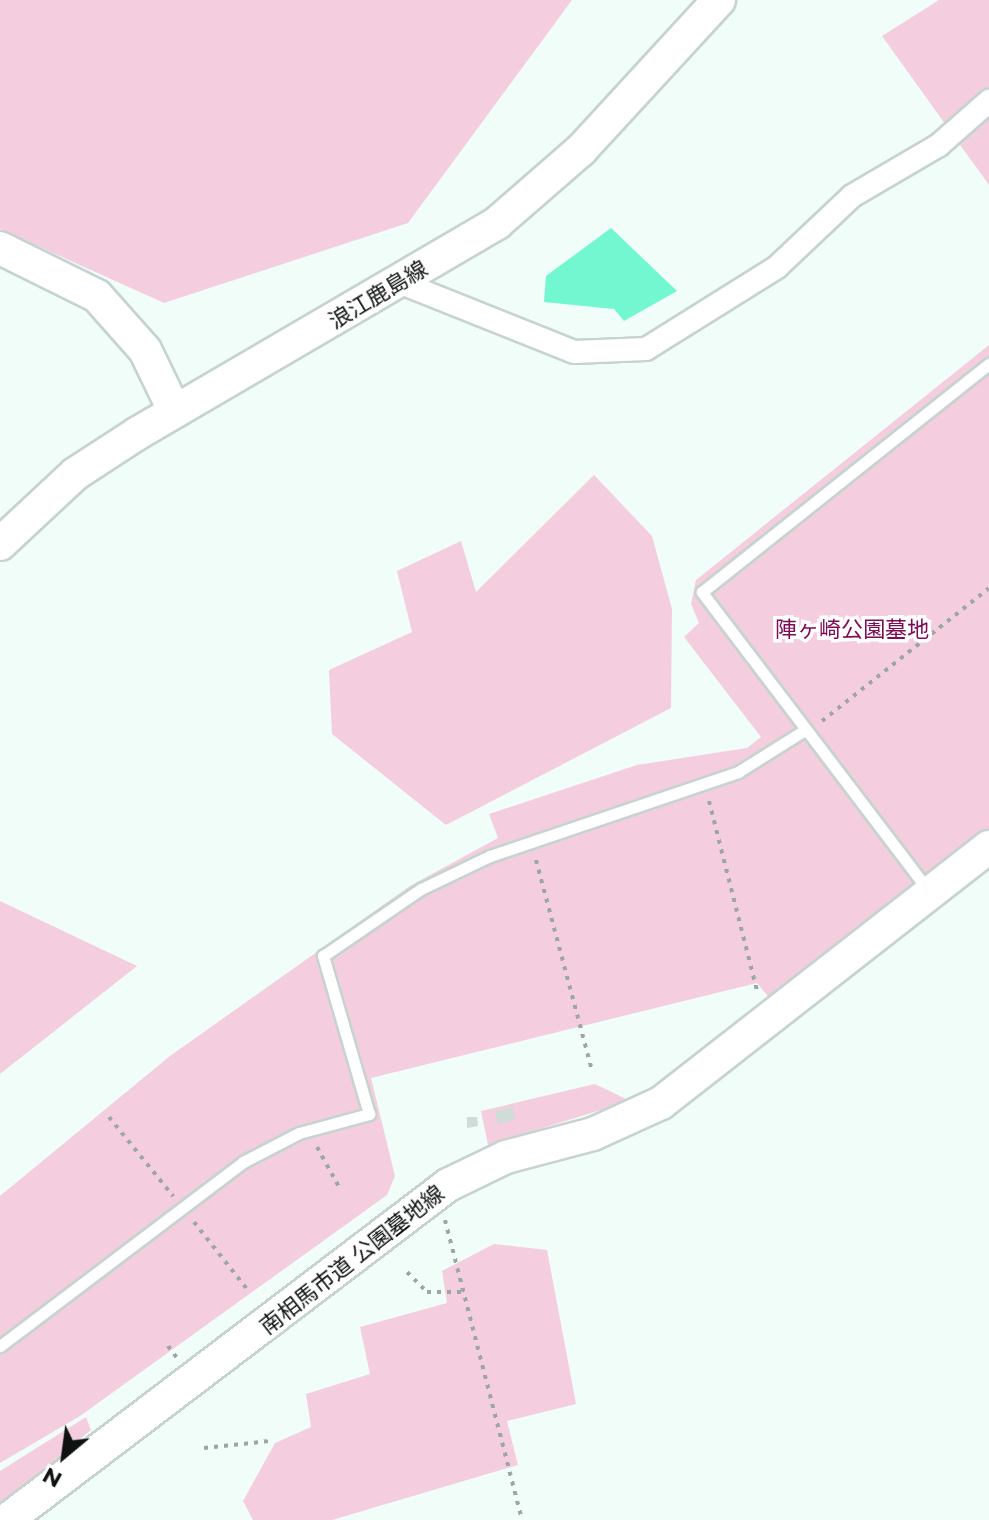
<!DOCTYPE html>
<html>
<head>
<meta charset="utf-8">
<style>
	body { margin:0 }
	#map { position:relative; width:989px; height:1520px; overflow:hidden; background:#f0fdf9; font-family:Montserrat,"Noto Sans JP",sans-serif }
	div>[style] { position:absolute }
	.green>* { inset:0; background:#f4cedf }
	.water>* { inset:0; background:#72f7d1 }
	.building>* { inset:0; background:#d0dcd8 }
	.path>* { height:4px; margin-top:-2px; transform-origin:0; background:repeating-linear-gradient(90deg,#9ca6a3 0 4px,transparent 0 10px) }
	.roads { filter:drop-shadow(2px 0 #c6d3ce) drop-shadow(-2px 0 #c6d3ce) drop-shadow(0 2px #c6d3ce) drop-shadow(0 -2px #c6d3ce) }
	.lane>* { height:11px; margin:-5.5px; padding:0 5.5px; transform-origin:5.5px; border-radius:5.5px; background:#fff }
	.street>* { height:22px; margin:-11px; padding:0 11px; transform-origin:11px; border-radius:11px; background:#fff }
	.secondary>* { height:32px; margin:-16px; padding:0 16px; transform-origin:16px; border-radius:16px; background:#fff }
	span { translate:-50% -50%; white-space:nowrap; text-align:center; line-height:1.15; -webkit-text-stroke:7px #fff; paint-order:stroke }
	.street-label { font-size:22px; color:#0e1311 }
	.park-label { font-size:22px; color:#800b55 }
	.north { position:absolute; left:24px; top:1416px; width:80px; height:80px; -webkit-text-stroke:6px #fff; paint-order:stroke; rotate:209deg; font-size:22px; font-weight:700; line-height:32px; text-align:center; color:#0e1311 }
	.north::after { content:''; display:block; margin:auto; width:28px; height:36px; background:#0e1311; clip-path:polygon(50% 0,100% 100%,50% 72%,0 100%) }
</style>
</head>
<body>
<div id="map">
	<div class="green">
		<div style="clip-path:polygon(0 0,572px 0,408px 223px,164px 303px,0 229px)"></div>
		<div style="clip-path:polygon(939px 0,989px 0,989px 185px,882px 36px)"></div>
		<div style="clip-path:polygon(989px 345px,989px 831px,772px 1001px,757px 983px,371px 1078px,395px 1176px,387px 1195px,80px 1416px,0 1463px,0 1196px,170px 1056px,410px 886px,498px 838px,489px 814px,637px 765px,747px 748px,761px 737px,684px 637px,699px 623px,691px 604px,696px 580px)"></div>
		<div style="clip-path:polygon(594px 475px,652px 536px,672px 609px,671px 708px,446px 825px,332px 734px,329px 670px,412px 632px,397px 571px,461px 541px,476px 592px)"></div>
		<div style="clip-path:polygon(0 901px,137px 966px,0 1074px)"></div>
		<div style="clip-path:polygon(595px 1084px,630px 1101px,488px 1145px,481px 1111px)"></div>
		<div style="clip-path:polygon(494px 1244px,547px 1250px,576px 1404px,507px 1421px,518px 1465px,332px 1520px,253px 1520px,243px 1501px,275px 1443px,311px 1427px,306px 1394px,370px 1374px,360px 1327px,447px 1303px,442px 1271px)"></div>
		<div style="clip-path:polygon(86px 1417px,91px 1430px,0 1506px,0 1471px)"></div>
	</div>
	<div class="water">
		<div style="clip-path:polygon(611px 228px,677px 291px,624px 321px,614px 309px,544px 302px,546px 276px)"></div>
	</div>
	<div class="building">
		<div style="clip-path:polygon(513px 1107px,514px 1120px,498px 1124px,495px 1111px)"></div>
		<div style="clip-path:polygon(467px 1117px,477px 1117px,478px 1126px,467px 1128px)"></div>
	</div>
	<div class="path">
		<div style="left:822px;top:721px;width:213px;rotate:-38.5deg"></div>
		<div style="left:709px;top:801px;width:199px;rotate:75.8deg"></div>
		<div style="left:536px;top:860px;width:217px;rotate:75.1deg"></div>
		<div style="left:109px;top:1117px;width:102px;rotate:51deg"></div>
		<div style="left:317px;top:1147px;width:46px;rotate:61.2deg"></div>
		<div style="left:445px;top:1220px;width:310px;rotate:75.6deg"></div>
		<div style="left:194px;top:1222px;width:85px;rotate:51.7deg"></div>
		<div style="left:407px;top:1272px;width:28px;rotate:45deg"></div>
		<div style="left:427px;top:1292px;width:35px"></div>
		<div style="left:168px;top:1346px;width:15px;rotate:53deg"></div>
		<div style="left:204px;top:1448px;width:65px;rotate:-6.1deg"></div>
	</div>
	<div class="roads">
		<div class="lane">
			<div style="left:928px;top:890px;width:374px;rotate:-127.2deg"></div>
			<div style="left:702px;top:592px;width:367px;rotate:-38.5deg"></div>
			<div style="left:0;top:1346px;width:305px;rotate:-37.1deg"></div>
			<div style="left:243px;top:1162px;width:63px;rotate:-27.4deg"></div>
			<div style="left:299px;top:1133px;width:73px;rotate:-15.2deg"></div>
			<div style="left:369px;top:1114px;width:165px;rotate:-106.2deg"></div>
			<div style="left:323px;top:956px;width:119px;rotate:-34.4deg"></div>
			<div style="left:421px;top:889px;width:76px;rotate:-25.6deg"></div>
			<div style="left:490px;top:856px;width:262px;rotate:-18.7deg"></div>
			<div style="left:738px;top:772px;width:77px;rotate:-32.2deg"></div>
		</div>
		<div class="street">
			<div style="left:399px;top:282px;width:188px;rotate:21.8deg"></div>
			<div style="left:574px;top:352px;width:72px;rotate:-2.4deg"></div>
			<div style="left:646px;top:349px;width:155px;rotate:-32deg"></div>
			<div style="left:777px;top:267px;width:103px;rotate:-43.4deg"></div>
			<div style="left:852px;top:196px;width:101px;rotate:-30.4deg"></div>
			<div style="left:939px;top:145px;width:67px;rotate:-41.3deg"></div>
		</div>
		<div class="secondary">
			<div style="left:0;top:248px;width:108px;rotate:26.3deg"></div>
			<div style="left:97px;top:296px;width:72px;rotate:48.4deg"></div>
			<div style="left:145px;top:350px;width:67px;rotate:64.2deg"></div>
			<div style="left:0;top:544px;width:103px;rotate:-43deg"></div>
			<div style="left:75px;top:474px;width:75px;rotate:-33.1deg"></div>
			<div style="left:138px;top:433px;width:416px;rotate:-30.3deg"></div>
			<div style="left:497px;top:223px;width:111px;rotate:-41deg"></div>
			<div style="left:581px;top:150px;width:204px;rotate:-47.4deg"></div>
			<div style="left:7px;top:1520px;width:554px;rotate:-37.22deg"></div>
			<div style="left:448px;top:1185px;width:64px;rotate:-25.8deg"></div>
			<div style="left:506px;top:1157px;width:90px;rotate:-14.8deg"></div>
			<div style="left:593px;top:1134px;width:75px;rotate:-24.5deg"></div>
			<div style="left:661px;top:1103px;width:416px;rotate:-38deg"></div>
		</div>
	</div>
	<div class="street-label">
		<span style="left:378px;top:295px;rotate:-31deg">浪江鹿島線</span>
		<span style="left:352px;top:1260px;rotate:-38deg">南相馬市道 公園墓地線</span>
	</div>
	<div class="park-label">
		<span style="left:852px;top:630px">陣ヶ崎公園墓地</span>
	</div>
	<div class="north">N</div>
</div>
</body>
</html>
